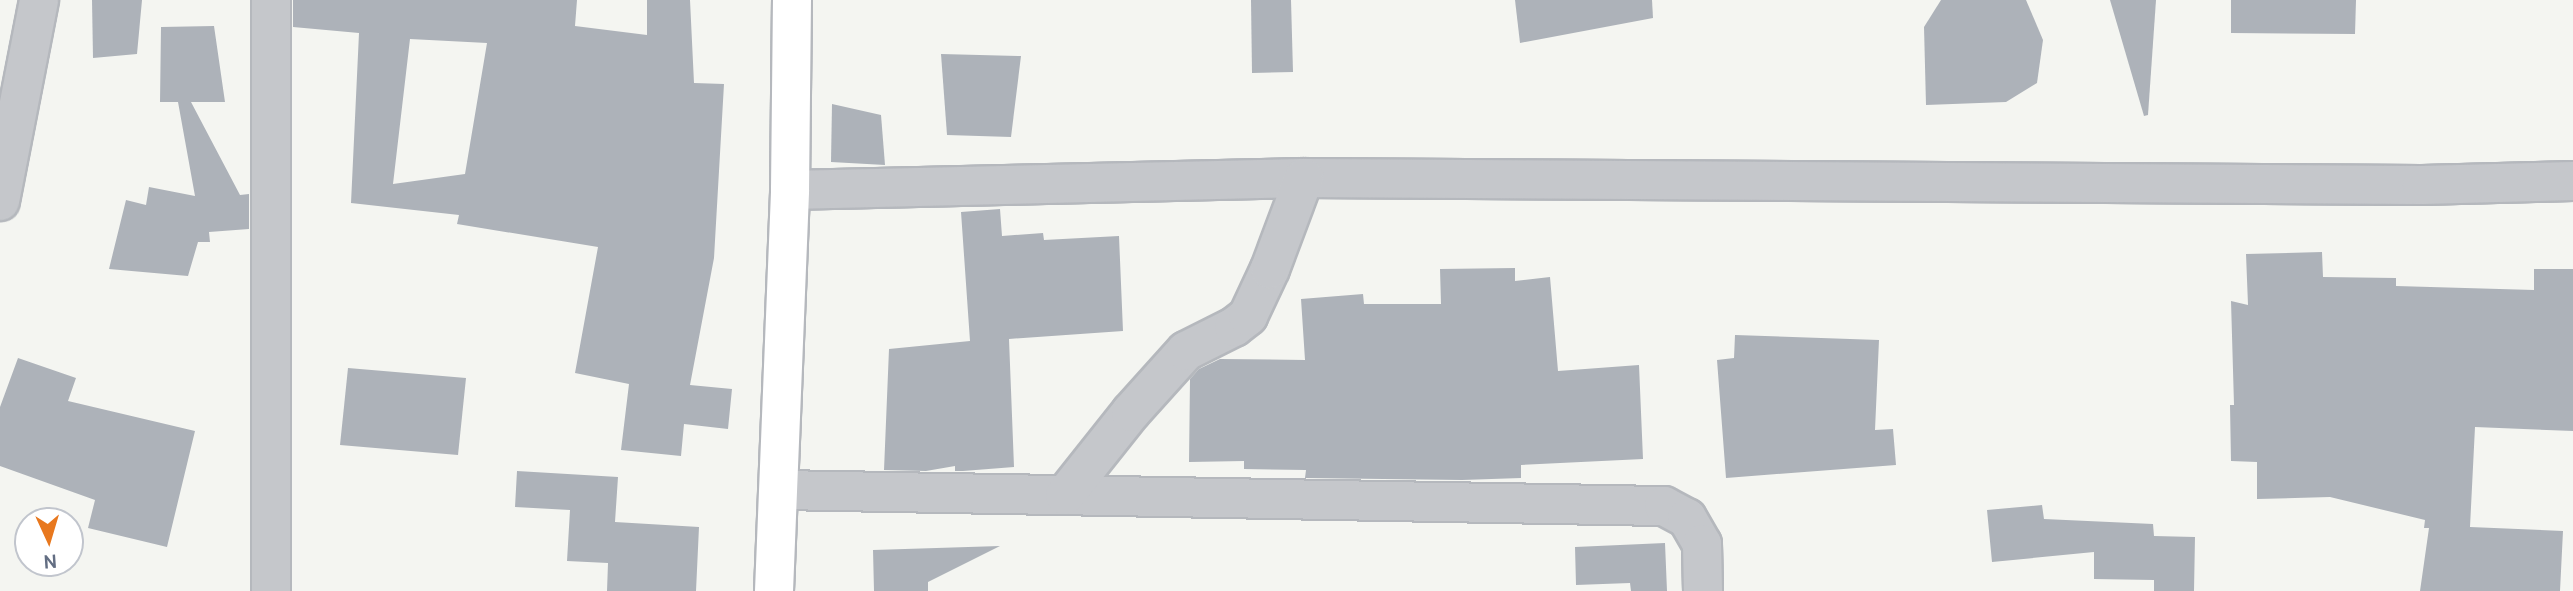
<!DOCTYPE html>
<html>
<head>
<meta charset="utf-8">
<style>
	body { margin:0 }
	#map { position:relative; width:2573px; height:591px; overflow:hidden; background:#f4f5f1; font-family:Cabin,sans-serif }
	div>[style] { position:absolute }
	.building>* { inset:0; background:#adb2b9 }
	.roads { filter:drop-shadow(2px 0 #b5b8bd) drop-shadow(-2px 0 #b5b8bd) drop-shadow(0 2px #b5b8bd) drop-shadow(0 -2px #b5b8bd) }
	.minor>* { height:38px; margin:-19px; padding:0 19px; transform-origin:19px; border-radius:19px; background:#c5c7cb }
	.major>* { height:38px; margin:-19px; padding:0 19px; transform-origin:19px; border-radius:19px; background:#fff }
	span { translate:-50% -50%; white-space:nowrap; text-align:center; line-height:1.15; -webkit-text-stroke:7px #fff; paint-order:stroke }
	.north { position:absolute; left:14px; top:507px; width:70px; height:70px; box-sizing:border-box; background:#fff; border:2px solid #c1c5cd; border-radius:50%; rotate:176deg; font-size:19px; font-weight:700; line-height:28px; text-align:center; color:#636e83 }
	.north::after { content:''; display:block; margin:auto; width:24px; height:32px; background:#e8781e; clip-path:polygon(50% 0,100% 100%,50% 72%,0 100%) }
</style>
</head>
<body>
<div id="map">
	<div class="building">
		<div style="clip-path:polygon(92px 0,142px 0,137px 54px,93px 58px)"></div>
		<div style="clip-path:polygon(evenodd,293px 0,577px 0,575px 26px,647px 35px,647px 0,690px 0,694px 83px,724px 84px,714px 258px,690px 385px,732px 389px,728px 429px,684px 424px,681px 456px,621px 450px,629px 384px,575px 373px,598px 247px,457px 224px,459px 215px,351px 203px,359px 33px,293px 27px,293px 0,410px 39px,487px 43px,465px 174px,393px 184px,410px 39px)"></div>
		<div style="clip-path:polygon(1251px 0,1291px 0,1293px 72px,1252px 73px)"></div>
		<div style="clip-path:polygon(1515px 0,1652px 0,1653px 18px,1520px 43px)"></div>
		<div style="clip-path:polygon(1941px 0,2026px 0,2043px 40px,2037px 83px,2006px 102px,1926px 105px,1924px 27px)"></div>
		<div style="clip-path:polygon(2110px 0,2156px 0,2148px 115px,2144px 116px)"></div>
		<div style="clip-path:polygon(2231px 0,2356px 0,2355px 34px,2231px 33px)"></div>
		<div style="clip-path:polygon(214px 26px,225px 102px,191px 102px,240px 195px,249px 194px,249px 229px,209px 232px,210px 242px,198px 242px,188px 276px,109px 269px,126px 200px,146px 205px,149px 187px,195px 196px,178px 102px,160px 102px,161px 27px)"></div>
		<div style="clip-path:polygon(941px 54px,1021px 56px,1011px 137px,947px 135px)"></div>
		<div style="clip-path:polygon(832px 104px,881px 115px,885px 165px,831px 162px)"></div>
		<div style="clip-path:polygon(1000px 209px,1002px 236px,1043px 233px,1044px 240px,1119px 236px,1123px 331px,1009px 339px,1014px 467px,963px 471px,955px 471px,955px 466px,926px 471px,884px 470px,889px 349px,970px 341px,961px 212px)"></div>
		<div style="clip-path:polygon(2322px 252px,2323px 277px,2396px 278px,2396px 286px,2534px 290px,2534px 269px,2573px 269px,2573px 431px,2475px 427px,2470px 527px,2563px 531px,2560px 591px,2420px 591px,2429px 528px,2424px 528px,2425px 520px,2330px 497px,2257px 499px,2257px 462px,2231px 461px,2230px 405px,2234px 405px,2231px 301px,2248px 305px,2246px 254px)"></div>
		<div style="clip-path:polygon(1515px 268px,1515px 281px,1550px 277px,1558px 371px,1639px 365px,1643px 459px,1521px 465px,1521px 478px,1462px 480px,1305px 478px,1306px 470px,1244px 469px,1244px 461px,1189px 462px,1190px 379px,1199px 369px,1220px 359px,1305px 360px,1301px 299px,1363px 294px,1364px 304px,1441px 304px,1440px 269px)"></div>
		<div style="clip-path:polygon(1735px 335px,1879px 340px,1875px 430px,1893px 429px,1896px 465px,1726px 478px,1717px 360px,1734px 358px)"></div>
		<div style="clip-path:polygon(18px 358px,76px 378px,68px 401px,195px 431px,167px 547px,88px 528px,95px 500px,0 466px,0 407px)"></div>
		<div style="clip-path:polygon(348px 368px,466px 378px,458px 455px,340px 445px)"></div>
		<div style="clip-path:polygon(517px 471px,618px 477px,615px 522px,699px 527px,696px 591px,607px 591px,608px 563px,567px 561px,570px 510px,515px 507px)"></div>
		<div style="clip-path:polygon(2042px 505px,2044px 519px,2153px 524px,2154px 536px,2195px 537px,2194px 591px,2154px 591px,2154px 580px,2094px 579px,2094px 552px,1992px 562px,1987px 510px)"></div>
		<div style="clip-path:polygon(1665px 543px,1667px 591px,1631px 591px,1630px 583px,1576px 585px,1575px 547px)"></div>
		<div style="clip-path:polygon(1000px 546px,928px 582px,928px 591px,874px 591px,873px 550px)"></div>
	</div>
	<div class="roads">
		<div class="minor">
			<div style="left:790px;top:190px;width:514px;rotate:-1.34deg"></div>
			<div style="left:1304px;top:178px;width:1118px;rotate:0.36deg"></div>
			<div style="left:2422px;top:185px;width:151px;rotate:-1.5deg"></div>
			<div style="left:0;top:201px;width:205px;rotate:-79deg"></div>
			<div style="left:780px;top:490px;width:884px;rotate:1.04deg"></div>
			<div style="left:1664px;top:506px;width:26px;rotate:28deg"></div>
			<div style="left:1687px;top:518px;width:30px;rotate:60deg"></div>
			<div style="left:1702px;top:544px;width:47px;rotate:88.8deg"></div>
			<div style="left:1065px;top:495px;width:106px;rotate:-51.5deg"></div>
			<div style="left:1131px;top:412px;width:82px;rotate:-48deg"></div>
			<div style="left:1186px;top:351px;width:54px;rotate:-26.6deg"></div>
			<div style="left:1234px;top:327px;width:18px;rotate:-38deg"></div>
			<div style="left:1248px;top:316px;width:52px;rotate:-64.9deg"></div>
			<div style="left:1270px;top:269px;width:97px;rotate:-69.5deg"></div>
			<div style="left:271px;top:591px;width:591px;rotate:-90deg"></div>
		</div>
		<div class="major">
			<div style="left:774px;top:591px;width:401px;rotate:-87.7deg"></div>
			<div style="left:790px;top:190px;width:190px;rotate:-89.4deg"></div>
		</div>
	</div>
	<div class="north">N</div>
</div>
</body>
</html>
